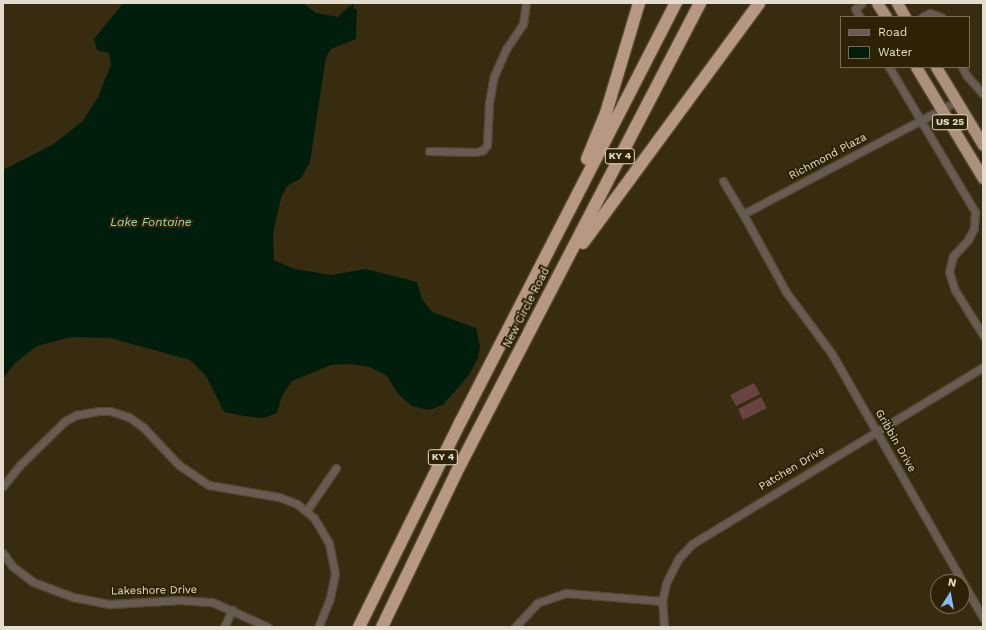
<!DOCTYPE html>
<html>
<head>
<meta charset="utf-8">
<style>
	body { margin:0 }
	#map { position:relative; width:986px; height:630px; overflow:hidden; background:#382c10; font-family:"Work Sans",sans-serif }
	div>[style] { position:absolute }
	.green>* { inset:0; background:#694242 }
	.water>* { inset:0; background:#011e0c }
	.stream>* { height:2px; margin:-1px; padding:0 1px; transform-origin:1px; border-radius:1px; background:#011e0c }
	.roads { filter:drop-shadow(1px 0 #54482e) drop-shadow(-1px 0 #54482e) drop-shadow(0 1px #54482e) drop-shadow(0 -1px #54482e) }
	.minor>* { height:7px; margin:-3.5px; padding:0 3.5px; transform-origin:3.5px; border-radius:3.5px; background:#685b53 }
	.trunk>* { height:11px; margin:-5.5px; padding:0 5.5px; transform-origin:5.5px; border-radius:5.5px; background:#ab907e }
	.motorway>* { height:12px; margin:-6px; padding:0 6px; transform-origin:6px; border-radius:6px; background:#b69884 }
	span { translate:-50% -50%; white-space:nowrap; text-align:center; line-height:1.15; -webkit-text-stroke:4px #2d2206; paint-order:stroke }
	.shield-label span { padding:1px 3px; background:#2d2206; border:1px solid; border-radius:3px; -webkit-text-stroke-width:0 }
	.shield-label { font-size:10px; color:#e4ddcd; font-weight:700 }
	.street-label { font-size:11px; color:#e4ddcd }
	.water-label { font-size:12px; color:#97d9ac; font-style:italic }
	.frame { position:absolute; inset:0; border:4px solid #e4ddcd; pointer-events:none }
	.legend { position:absolute; left:840px; top:16px; width:130px; height:52px; box-sizing:border-box; background:#2d2206; border:1px solid #766d56; margin:0; padding:5px 7px; list-style:none; font-size:12px; color:#e4ddcd }
	.legend li { display:flex; align-items:center; gap:8px; height:20px }
	.legend b { width:20px; border:1px solid #766d56 }
	.north { position:absolute; left:930px; top:574px; width:40px; height:40px; box-sizing:border-box; background:#2d2206; border:1px solid #766d56; border-radius:50%; rotate:11deg; font-size:11px; font-weight:700; line-height:16px; text-align:center; color:#e4ddcd }
	.north::after { content:''; display:block; margin:auto; width:14px; height:18px; background:#87bbfb; clip-path:polygon(50% 0,100% 100%,50% 72%,0 100%) }
</style>
</head>
<body>
<div id="map">
	<div class="green">
		<div style="clip-path:polygon(754px 383px,760px 394px,736px 406px,730px 395px)"></div>
		<div style="clip-path:polygon(761px 397px,767px 408px,743px 420px,738px 409px)"></div>
	</div>
	<div class="water">
		<div style="clip-path:polygon(123px 3px,303px 3px,316px 13px,338px 17px,349px 6px,357px 10px,356px 39px,331px 49px,326px 57px,310px 162px,301px 178px,287px 186px,281px 198px,273px 233px,274px 260px,295px 269px,331px 275px,366px 269px,417px 282px,422px 299px,432px 312px,476px 328px,480px 346px,478px 358px,469px 375px,443px 405px,429px 410px,412px 406px,398px 394px,387px 376px,370px 367px,349px 364px,331px 365px,292px 381px,282px 396px,277px 413px,264px 418px,244px 416px,224px 412px,206px 376px,190px 360px,110px 338px,71px 337px,37px 346px,14px 364px,3px 379px,3px 170px,52px 145px,83px 121px,98px 97px,111px 65px,109px 53px,97px 50px,94px 39px)"></div>
	</div>
	<div class="stream">
		<div style="left:352px;top:8px;width:5px;rotate:-79deg"></div>
	</div>
	<div class="roads">
		<div class="minor">
			<div style="left:860px;top:17px;width:9px;rotate:-122deg"></div>
			<div style="left:855px;top:9px;width:9px;rotate:-41deg"></div>
			<div style="left:922px;top:17px;width:9px;rotate:-27deg"></div>
			<div style="left:930px;top:13px;width:12px;rotate:20deg"></div>
			<div style="left:889px;top:67px;width:169px;rotate:59.3deg"></div>
			<div style="left:975px;top:212px;width:16px;rotate:94deg"></div>
			<div style="left:974px;top:228px;width:13px;rotate:117deg"></div>
			<div style="left:968px;top:240px;width:22px;rotate:133deg"></div>
			<div style="left:953px;top:256px;width:16px;rotate:104deg"></div>
			<div style="left:949px;top:272px;width:19px;rotate:72deg"></div>
			<div style="left:955px;top:290px;width:53px;rotate:58.1deg"></div>
			<div style="left:962px;top:67px;width:10px;rotate:61deg"></div>
			<div style="left:967px;top:76px;width:24px;rotate:48deg"></div>
			<div style="left:429px;top:151px;width:47px;rotate:1.2deg"></div>
			<div style="left:476px;top:152px;width:7px;rotate:-16deg"></div>
			<div style="left:483px;top:150px;width:6px;rotate:-51deg"></div>
			<div style="left:487px;top:145px;width:42px;rotate:-87.3deg"></div>
			<div style="left:489px;top:103px;width:27px;rotate:-80deg"></div>
			<div style="left:494px;top:76px;width:30px;rotate:-66deg"></div>
			<div style="left:506px;top:49px;width:30px;rotate:-56deg"></div>
			<div style="left:523px;top:24px;width:21px;rotate:-82deg"></div>
			<div style="left:723px;top:181px;width:39px;rotate:59deg"></div>
			<div style="left:743px;top:214px;width:242px;rotate:-27.8deg"></div>
			<div style="left:743px;top:214px;width:89px;rotate:61.1deg"></div>
			<div style="left:786px;top:292px;width:77px;rotate:53.4deg"></div>
			<div style="left:832px;top:354px;width:304px;rotate:60.2deg"></div>
			<div style="left:3px;top:486px;width:27px;rotate:-51deg"></div>
			<div style="left:20px;top:465px;width:63px;rotate:-44.4deg"></div>
			<div style="left:65px;top:421px;width:13px;rotate:-29deg"></div>
			<div style="left:76px;top:415px;width:22px;rotate:-10deg"></div>
			<div style="left:98px;top:411px;width:12px"></div>
			<div style="left:110px;top:411px;width:20px;rotate:18deg"></div>
			<div style="left:129px;top:417px;width:19px;rotate:36deg"></div>
			<div style="left:144px;top:428px;width:51px;rotate:46.6deg"></div>
			<div style="left:179px;top:465px;width:36px;rotate:34deg"></div>
			<div style="left:209px;top:485px;width:71px;rotate:9.7deg"></div>
			<div style="left:279px;top:497px;width:19px;rotate:21deg"></div>
			<div style="left:297px;top:504px;width:22px;rotate:39deg"></div>
			<div style="left:314px;top:518px;width:29px;rotate:59deg"></div>
			<div style="left:329px;top:543px;width:32px;rotate:79deg"></div>
			<div style="left:335px;top:574px;width:25px;rotate:102deg"></div>
			<div style="left:330px;top:598px;width:31px;rotate:112deg"></div>
			<div style="left:307px;top:510px;width:51px;rotate:-55.4deg"></div>
			<div style="left:3px;top:553px;width:16px;rotate:55deg"></div>
			<div style="left:12px;top:566px;width:26px;rotate:37deg"></div>
			<div style="left:33px;top:582px;width:43px;rotate:20.6deg"></div>
			<div style="left:73px;top:597px;width:38px;rotate:11deg"></div>
			<div style="left:110px;top:604px;width:71px;rotate:-3.2deg"></div>
			<div style="left:181px;top:600px;width:31px;rotate:4deg"></div>
			<div style="left:212px;top:602px;width:61px;rotate:24.1deg"></div>
			<div style="left:224px;top:627px;width:19px;rotate:-65deg"></div>
			<div style="left:515px;top:627px;width:33px;rotate:-47deg"></div>
			<div style="left:537px;top:603px;width:31px;rotate:-19deg"></div>
			<div style="left:566px;top:593px;width:96px;rotate:4.8deg"></div>
			<div style="left:664px;top:627px;width:26px;rotate:-94deg"></div>
			<div style="left:662px;top:601px;width:18px;rotate:-77deg"></div>
			<div style="left:666px;top:583px;width:28px;rotate:-63deg"></div>
			<div style="left:679px;top:558px;width:19px;rotate:-47deg"></div>
			<div style="left:692px;top:544px;width:341px;rotate:-31.3deg"></div>
		</div>
		<div class="trunk">
			<div style="left:877px;top:3px;width:17px;rotate:57deg"></div>
			<div style="left:897px;top:3px;width:16px;rotate:60deg"></div>
			<div style="left:916px;top:67px;width:130px;rotate:58.9deg"></div>
			<div style="left:936px;top:67px;width:91px;rotate:58.9deg"></div>
		</div>
		<div class="motorway">
			<div style="left:587px;top:159px;width:50px;rotate:-67.6deg"></div>
			<div style="left:606px;top:113px;width:115px;rotate:-73.3deg"></div>
			<div style="left:583px;top:243px;width:298px;rotate:-53.7deg"></div>
			<div style="left:359px;top:627px;width:230px;rotate:-63.7deg"></div>
			<div style="left:461px;top:421px;width:470px;rotate:-62.8deg"></div>
			<div style="left:382px;top:627px;width:171px;rotate:-64.3deg"></div>
			<div style="left:456px;top:473px;width:530px;rotate:-62.56deg"></div>
		</div>
	</div>
	<div class="shield-label">
		<span style="left:950px;top:122px">US 25</span>
		<span style="left:620px;top:156px">KY 4</span>
		<span style="left:443px;top:457px">KY 4</span>
	</div>
	<div class="street-label">
		<span style="left:828px;top:157px;rotate:-28deg">Richmond Plaza</span>
		<span style="left:527px;top:308px;rotate:-63deg">New Circle Road</span>
		<span style="left:895px;top:441px;rotate:60deg">Gribbin Drive</span>
		<span style="left:792px;top:469px;rotate:-31deg">Patchen Drive</span>
		<span style="left:154px;top:591px;rotate:-1deg">Lakeshore Drive</span>
	</div>
	<div class="water-label">
		<span style="left:151px;top:223px">Lake Fontaine</span>
	</div>
	<div class="frame"></div>
	<ul class="legend">
	<li><b style="height:5px;background:#685b53"></b>Road</li>
	<li><b style="height:11px;background:#011e0c"></b>Water</li>
	</ul>
	<div class="north">N</div>
</div>
</body>
</html>
